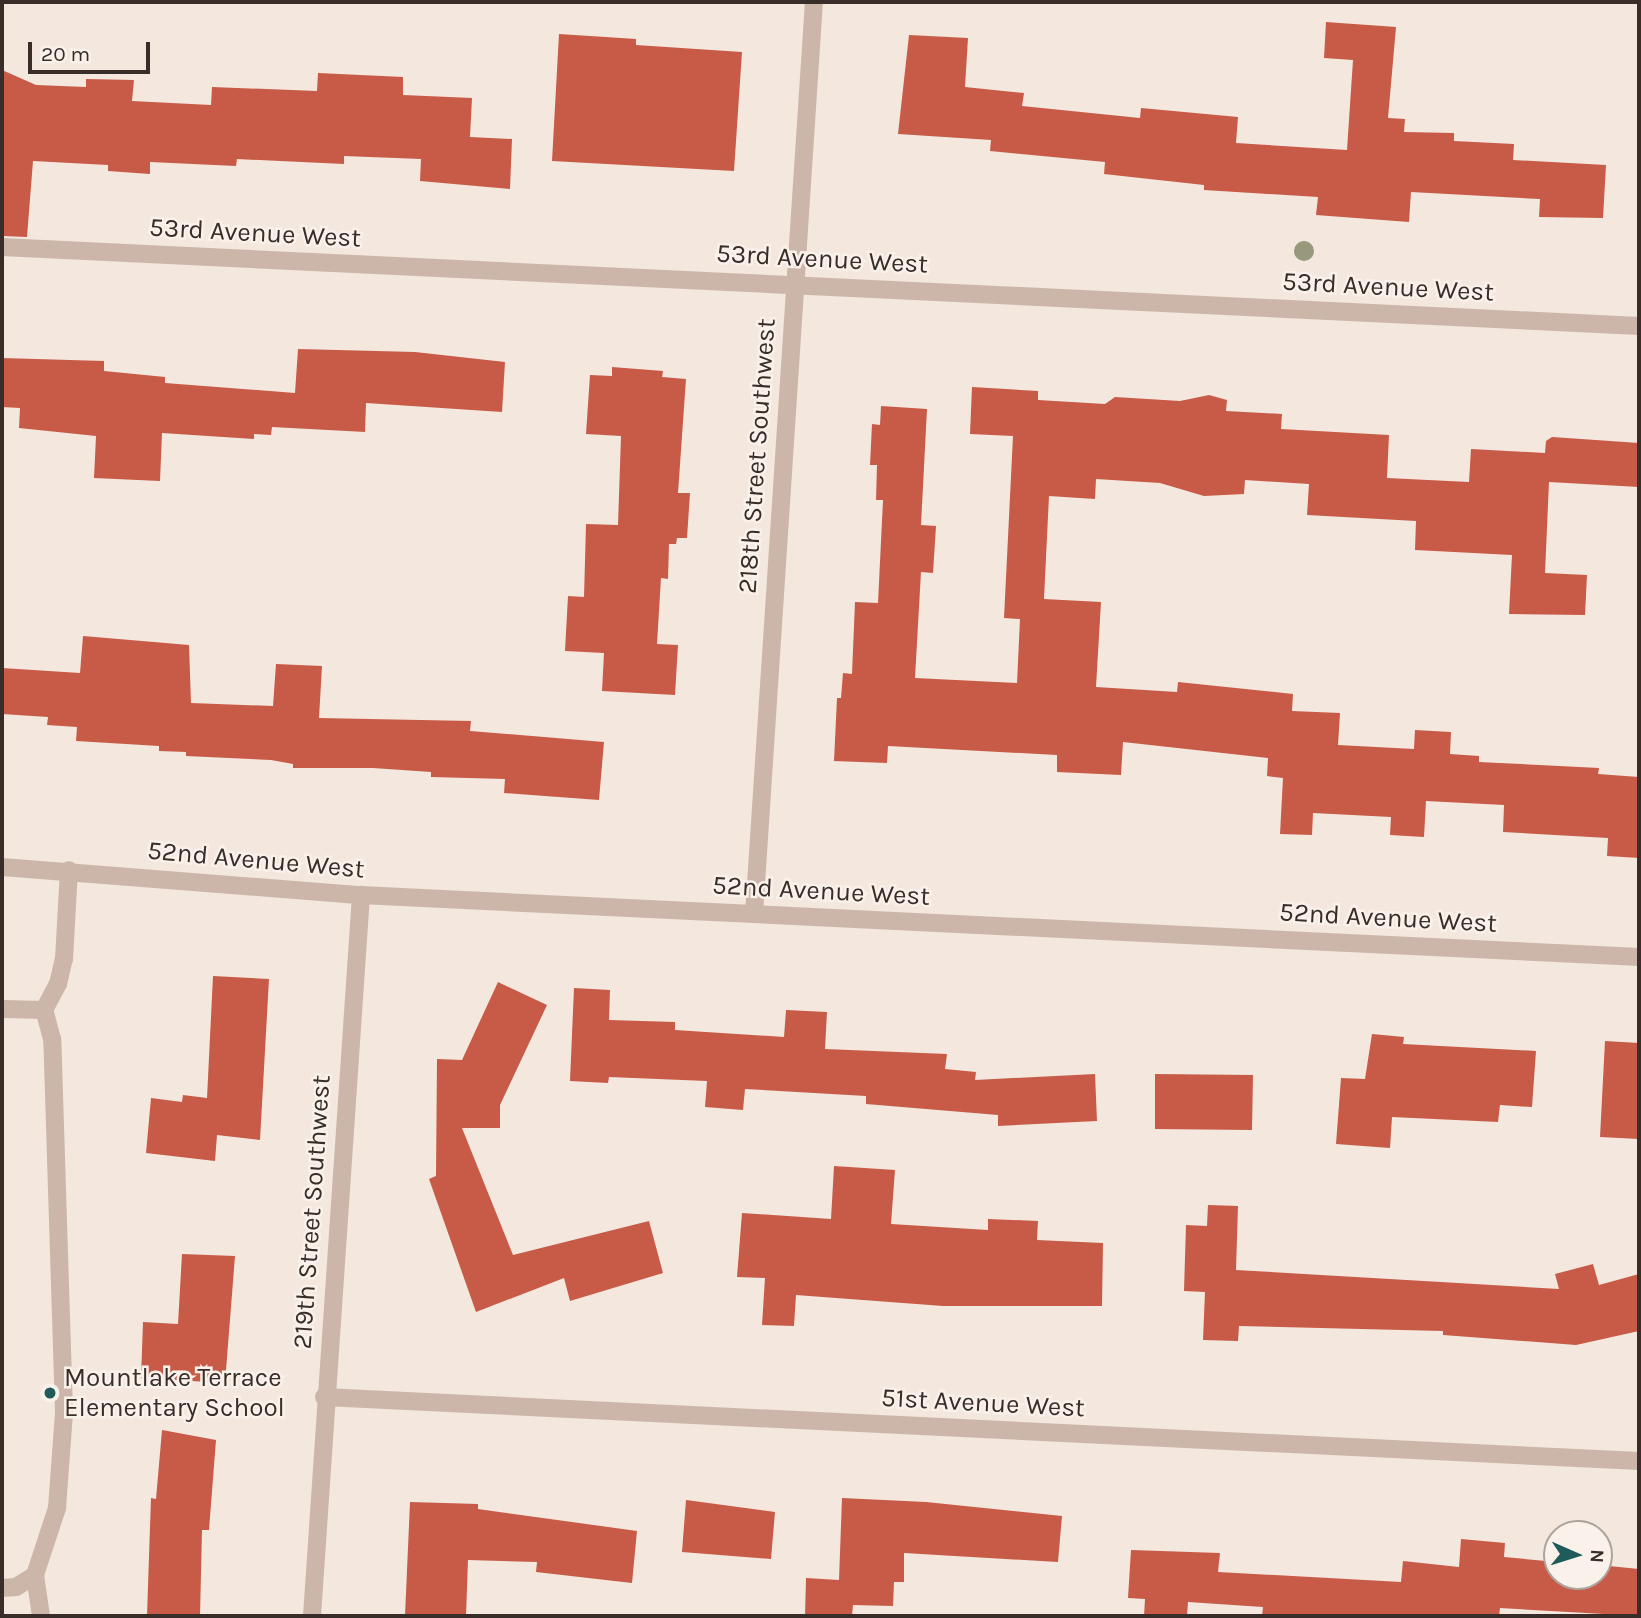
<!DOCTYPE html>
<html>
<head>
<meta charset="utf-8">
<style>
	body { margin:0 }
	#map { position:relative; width:1641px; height:1618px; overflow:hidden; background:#f3e7de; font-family:Karla,sans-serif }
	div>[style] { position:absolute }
	.building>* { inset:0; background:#c85b47 }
	.minor>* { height:18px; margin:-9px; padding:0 9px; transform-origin:9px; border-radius:9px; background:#ccb6a9 }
	.trees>* { width:20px; height:20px; margin:-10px; border-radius:50%; background:#97987c }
	.dots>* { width:19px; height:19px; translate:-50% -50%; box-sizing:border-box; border:4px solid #faf2ea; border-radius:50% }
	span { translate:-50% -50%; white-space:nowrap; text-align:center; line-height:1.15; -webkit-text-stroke:5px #faf2ea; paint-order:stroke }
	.street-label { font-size:26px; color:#392d29 }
	.poi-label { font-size:26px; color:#392d29 }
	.left { translate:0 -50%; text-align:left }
	.frame { position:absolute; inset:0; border:4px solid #392d29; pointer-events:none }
	.north { position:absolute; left:1543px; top:1520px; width:70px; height:70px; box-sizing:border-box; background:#faf2ea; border:2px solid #ada39d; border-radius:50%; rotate:93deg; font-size:19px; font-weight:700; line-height:28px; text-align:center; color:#392d29 }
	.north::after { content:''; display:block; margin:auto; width:24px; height:32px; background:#1e5b5a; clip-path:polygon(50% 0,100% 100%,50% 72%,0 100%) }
	.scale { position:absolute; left:28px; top:42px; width:122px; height:32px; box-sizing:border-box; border:4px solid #392d29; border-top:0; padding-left:9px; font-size:21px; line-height:24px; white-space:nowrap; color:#392d29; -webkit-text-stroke:5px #faf2ea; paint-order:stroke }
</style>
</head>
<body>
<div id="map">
	<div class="building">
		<div style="clip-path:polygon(1326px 22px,1396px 27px,1388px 118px,1405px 119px,1404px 132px,1454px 133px,1454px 141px,1514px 144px,1513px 160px,1606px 165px,1603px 218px,1539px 217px,1540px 199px,1411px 192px,1409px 222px,1316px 215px,1318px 197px,1204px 190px,1204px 185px,1104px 174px,1105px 162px,990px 151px,991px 140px,898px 134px,909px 35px,968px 38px,965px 87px,1024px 93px,1022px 106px,1140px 118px,1141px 108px,1238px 117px,1236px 143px,1347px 150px,1353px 60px,1324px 58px)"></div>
		<div style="clip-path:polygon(559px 34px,636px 39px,636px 45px,742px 52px,734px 171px,552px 161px)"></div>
		<div style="clip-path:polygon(2px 70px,36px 85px,86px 87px,86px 79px,134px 80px,132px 101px,211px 105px,212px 87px,317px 91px,318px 73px,403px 77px,403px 95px,472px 98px,470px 137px,512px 139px,510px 189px,420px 181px,421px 159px,344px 156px,344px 164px,237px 159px,236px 166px,150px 162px,150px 174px,108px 171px,108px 165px,33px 161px,27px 237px,2px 236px)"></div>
		<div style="clip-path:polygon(298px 349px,415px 352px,505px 362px,502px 412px,366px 403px,365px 432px,272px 427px,271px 435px,254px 434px,254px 439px,162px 433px,160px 481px,94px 478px,96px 436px,19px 428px,20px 408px,2px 407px,2px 358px,104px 361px,104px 371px,165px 377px,165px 383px,295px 393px)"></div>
		<div style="clip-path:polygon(612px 367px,663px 371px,662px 377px,686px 379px,678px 493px,690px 493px,687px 538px,677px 538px,676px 544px,669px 544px,668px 579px,661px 578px,657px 644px,678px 645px,675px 695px,602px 691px,604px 653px,565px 651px,568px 596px,584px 597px,586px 524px,618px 525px,621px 436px,586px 434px,590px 375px,612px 376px)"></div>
		<div style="clip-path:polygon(972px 387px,1038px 391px,1038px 400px,1105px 404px,1115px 397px,1180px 401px,1209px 395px,1227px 400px,1226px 411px,1282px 414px,1281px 429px,1389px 435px,1387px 478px,1469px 482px,1471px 449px,1545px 453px,1546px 441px,1552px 437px,1639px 443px,1639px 487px,1549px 482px,1545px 573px,1587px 575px,1585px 615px,1509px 614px,1512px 555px,1415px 550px,1416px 521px,1307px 515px,1309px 484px,1245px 480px,1244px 494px,1204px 496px,1160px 483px,1096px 479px,1095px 499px,1049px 496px,1044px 599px,1101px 602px,1096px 687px,1177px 692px,1178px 682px,1293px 694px,1292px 711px,1340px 713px,1338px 745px,1414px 749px,1415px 730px,1451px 732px,1450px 754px,1479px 756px,1479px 762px,1599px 768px,1598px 774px,1639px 777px,1639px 858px,1607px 856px,1608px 838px,1503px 832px,1504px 805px,1426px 801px,1424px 837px,1390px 835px,1391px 817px,1313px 813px,1312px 835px,1280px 834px,1283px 778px,1267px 776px,1268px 758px,1123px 742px,1121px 775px,1057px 772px,1057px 755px,888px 746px,887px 763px,834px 761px,837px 698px,841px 698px,843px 673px,852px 674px,855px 602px,878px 603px,883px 500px,876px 500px,877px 465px,870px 465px,872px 424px,880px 425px,881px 406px,927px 409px,921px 525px,936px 526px,933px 573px,921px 572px,915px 678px,1017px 683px,1020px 619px,1004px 618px,1013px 436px,970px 434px)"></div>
		<div style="clip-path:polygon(83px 636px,189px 645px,191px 703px,273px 706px,276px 664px,322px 666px,319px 718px,471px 721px,470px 731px,604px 742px,599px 800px,504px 793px,505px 779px,431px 777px,431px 772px,373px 768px,293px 768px,293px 764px,271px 760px,186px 756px,186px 752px,159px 751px,159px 746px,76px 741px,77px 727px,47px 725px,48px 717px,2px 714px,2px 668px,80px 673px)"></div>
		<div style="clip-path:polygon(213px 976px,269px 979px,260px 1140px,217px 1135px,215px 1161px,146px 1153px,151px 1098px,182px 1102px,183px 1095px,207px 1098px)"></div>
		<div style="clip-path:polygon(498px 982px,547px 1005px,500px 1105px,500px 1128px,462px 1128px,513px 1255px,649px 1221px,663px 1273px,570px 1301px,564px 1278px,476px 1312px,429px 1179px,436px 1176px,437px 1059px,462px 1060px)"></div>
		<div style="clip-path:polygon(574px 988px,610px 990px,609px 1020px,675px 1022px,675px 1030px,784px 1037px,786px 1010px,827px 1012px,825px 1049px,947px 1054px,945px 1069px,976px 1072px,975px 1080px,1095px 1074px,1097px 1121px,998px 1126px,998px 1115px,866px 1104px,866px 1096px,745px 1089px,743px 1110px,705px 1107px,707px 1081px,609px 1077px,608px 1083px,570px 1081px)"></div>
		<div style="clip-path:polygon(1372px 1034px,1404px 1037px,1403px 1044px,1536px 1051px,1532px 1107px,1500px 1105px,1498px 1122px,1392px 1117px,1390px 1148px,1336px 1144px,1341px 1078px,1365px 1079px)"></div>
		<div style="clip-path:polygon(1605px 1041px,1639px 1043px,1639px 1139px,1600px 1137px)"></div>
		<div style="clip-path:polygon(1155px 1074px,1253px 1075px,1252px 1130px,1155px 1129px)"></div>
		<div style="clip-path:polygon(834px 1166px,895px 1170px,891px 1224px,988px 1230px,988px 1219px,1038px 1221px,1037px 1240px,1103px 1243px,1102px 1306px,943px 1306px,796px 1295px,794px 1326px,762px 1325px,765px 1278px,737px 1277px,742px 1213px,831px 1219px)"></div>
		<div style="clip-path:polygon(1208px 1205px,1238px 1206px,1236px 1270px,1559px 1289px,1555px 1274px,1593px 1264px,1599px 1285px,1639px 1274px,1639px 1331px,1576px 1345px,1443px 1335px,1443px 1331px,1239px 1326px,1238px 1341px,1203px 1340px,1205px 1292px,1184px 1291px,1186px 1225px,1207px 1226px)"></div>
		<div style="clip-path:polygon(182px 1254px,235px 1256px,225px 1383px,141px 1378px,143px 1322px,178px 1324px)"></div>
		<div style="clip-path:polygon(162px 1430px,216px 1440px,209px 1530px,202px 1530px,200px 1616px,147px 1616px,151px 1498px,156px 1499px)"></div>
		<div style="clip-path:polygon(842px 1498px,926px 1502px,1062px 1516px,1058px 1562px,904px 1553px,904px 1582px,894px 1582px,893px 1606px,853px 1605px,852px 1616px,805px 1616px,806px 1578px,839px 1580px)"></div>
		<div style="clip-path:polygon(686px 1500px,775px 1512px,771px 1559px,682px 1552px)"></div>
		<div style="clip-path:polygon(410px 1502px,478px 1504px,478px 1509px,637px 1531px,632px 1583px,536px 1572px,537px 1562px,468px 1560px,466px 1616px,405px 1616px)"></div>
		<div style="clip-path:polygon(1461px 1539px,1505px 1543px,1504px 1557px,1557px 1562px,1557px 1576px,1599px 1576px,1599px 1565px,1639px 1569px,1639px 1616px,1500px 1608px,1499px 1616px,1262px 1616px,1263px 1607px,1188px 1602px,1187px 1616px,1144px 1616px,1145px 1599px,1128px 1598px,1131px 1550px,1220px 1553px,1218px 1572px,1401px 1582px,1403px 1561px,1459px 1567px)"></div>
	</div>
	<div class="minor">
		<div style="left:2px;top:247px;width:1639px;rotate:2.76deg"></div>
		<div style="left:2px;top:867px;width:360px;rotate:4.5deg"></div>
		<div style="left:361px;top:895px;width:1280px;rotate:2.78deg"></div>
		<div style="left:754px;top:914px;width:914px;rotate:-86.24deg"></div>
		<div style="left:2px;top:1009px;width:42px;rotate:1.4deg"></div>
		<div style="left:324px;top:1397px;width:1317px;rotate:2.79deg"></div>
		<div style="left:35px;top:1575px;width:41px;rotate:81.7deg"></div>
		<div style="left:2px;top:1588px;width:14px;rotate:-4deg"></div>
		<div style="left:16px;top:1587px;width:22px;rotate:-32deg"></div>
		<div style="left:35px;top:1575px;width:71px;rotate:-71.8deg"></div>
		<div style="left:57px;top:1508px;width:96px;rotate:-85.8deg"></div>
		<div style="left:64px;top:1412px;width:373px;rotate:-91.8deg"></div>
		<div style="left:52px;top:1039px;width:30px;rotate:-105deg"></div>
		<div style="left:44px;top:1010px;width:30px;rotate:-62deg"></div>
		<div style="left:58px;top:984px;width:26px;rotate:-77deg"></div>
		<div style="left:64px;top:959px;width:89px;rotate:-86.8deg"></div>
		<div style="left:312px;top:1616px;width:723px;rotate:-86.11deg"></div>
	</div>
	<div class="trees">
		<div style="left:1304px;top:251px"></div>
	</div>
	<div class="dots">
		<div style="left:50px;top:1393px;background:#1e5b5a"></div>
	</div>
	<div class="street-label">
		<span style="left:255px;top:233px;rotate:3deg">53rd Avenue West</span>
		<span style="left:822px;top:259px;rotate:3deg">53rd Avenue West</span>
		<span style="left:1388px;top:287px;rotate:3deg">53rd Avenue West</span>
		<span style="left:757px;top:456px;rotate:-86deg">218th Street Southwest</span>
		<span style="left:256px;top:860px;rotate:5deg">52nd Avenue West</span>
		<span style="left:821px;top:891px;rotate:3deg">52nd Avenue West</span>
		<span style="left:1388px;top:918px;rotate:3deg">52nd Avenue West</span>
		<span style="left:312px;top:1212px;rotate:-86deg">219th Street Southwest</span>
		<span style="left:983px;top:1403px;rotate:3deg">51st Avenue West</span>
	</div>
	<div class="poi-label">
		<span class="left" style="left:64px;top:1393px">Mountlake Terrace<br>Elementary School</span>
	</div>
	<div class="frame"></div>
	<div class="north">N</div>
	<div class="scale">20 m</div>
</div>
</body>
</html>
